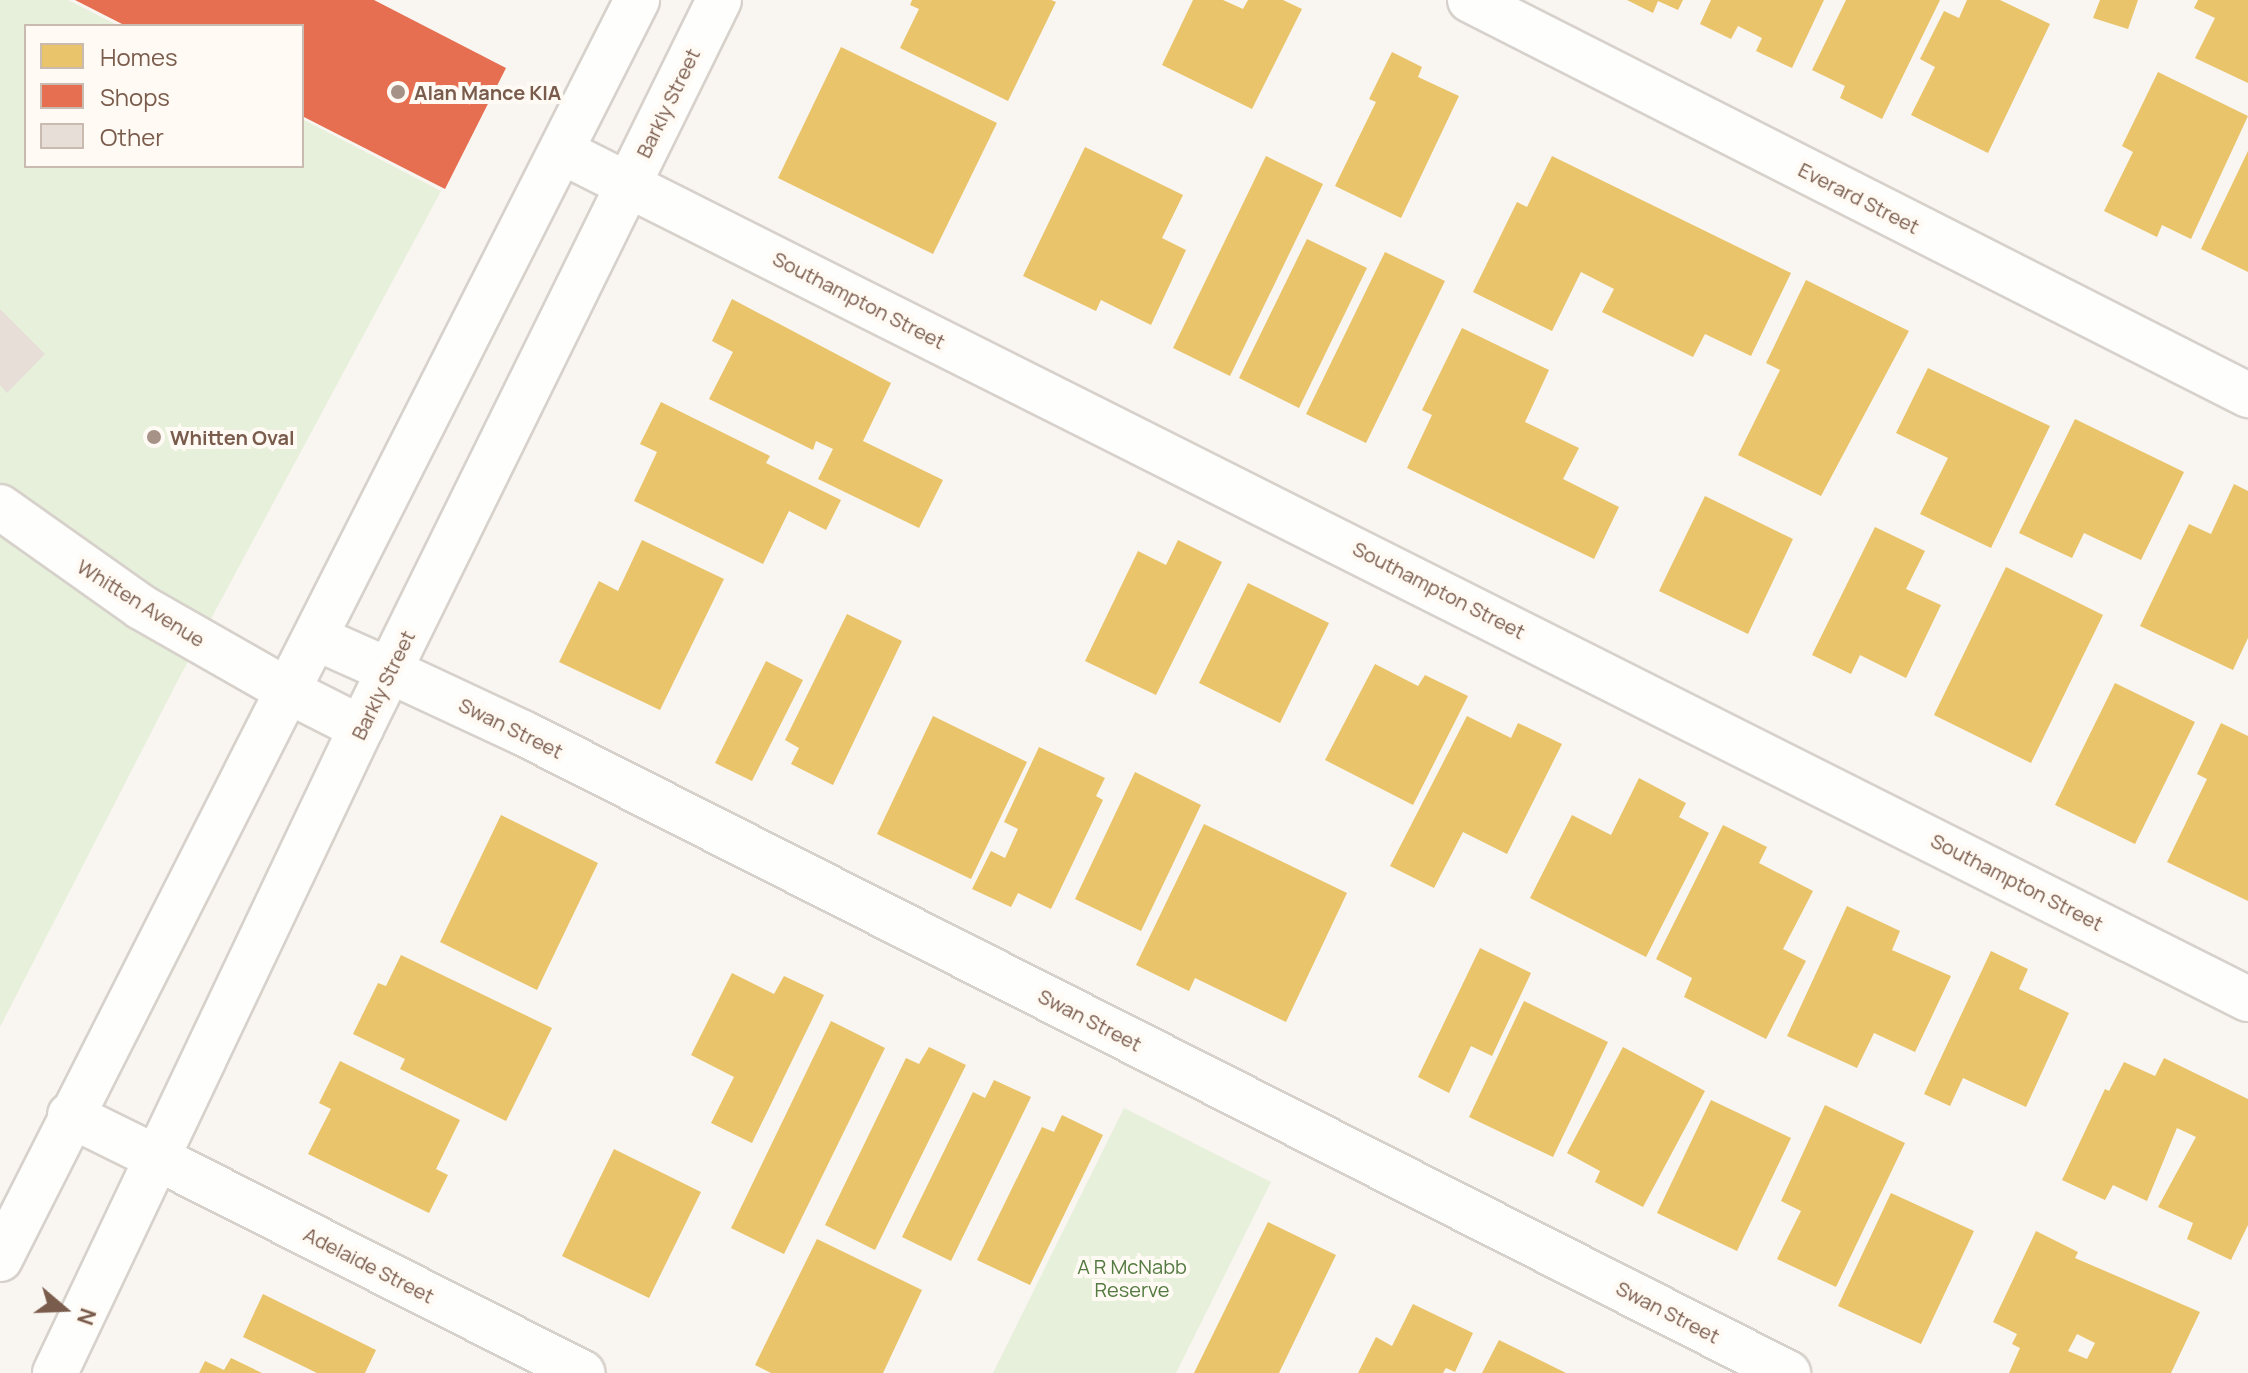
<!DOCTYPE html>
<html>
<head>
<meta charset="utf-8">
<style>
	body { margin:0 }
	#map { position:relative; width:2248px; height:1373px; overflow:hidden; background:#f9f5f0; font-family:Manrope,sans-serif }
	div>[style] { position:absolute }
	.green>* { inset:0; background:#e7f0db }
	.homes>* { inset:0; background:#e9c46a }
	.shops>* { inset:0; background:#e76f51 }
	.building>* { inset:0; background:#e6ded7 }
	.roads { filter:drop-shadow(2px 0 #d7d1cb) drop-shadow(-2px 0 #d7d1cb) drop-shadow(0 2px #d7d1cb) drop-shadow(0 -2px #d7d1cb) }
	.minor>* { height:44px; margin:-22px; padding:0 22px; transform-origin:22px; border-radius:22px; background:#fefefd }
	.tertiary>* { height:44px; margin:-22px; padding:0 22px; transform-origin:22px; border-radius:22px; background:#fefefd }
	.dots>* { width:22px; height:22px; translate:-50% -50%; box-sizing:border-box; border:4px solid #fffaf3; border-radius:50% }
	span { translate:-50% -50%; white-space:nowrap; text-align:center; line-height:1.15; -webkit-text-stroke:8px #fffaf3; paint-order:stroke }
	.poi-label { font-size:20px; color:#7a5c4d; font-weight:700 }
	.left { translate:0 -50%; text-align:left }
	.street-label { font-size:20px; color:#7a5c4d }
	.park-label { font-size:20px; color:#537a41 }
	.legend { position:absolute; left:24px; top:24px; width:280px; height:144px; box-sizing:border-box; background:#fffaf3; border:2px solid #cabbb1; margin:0; padding:10px 14px; list-style:none; font-size:24px; color:#7a5c4d }
	.legend li { display:flex; align-items:center; gap:16px; height:40px }
	.legend b { width:40px; border:2px solid #cabbb1 }
	.north { position:absolute; left:24px; top:1269px; width:80px; height:80px; -webkit-text-stroke:6px #fffaf3; paint-order:stroke; rotate:109deg; font-size:22px; font-weight:700; line-height:32px; text-align:center; color:#7a5c4d }
	.north::after { content:''; display:block; margin:auto; width:28px; height:36px; background:#7a5c4d; clip-path:polygon(50% 0,100% 100%,50% 72%,0 100%) }
</style>
</head>
<body>
<div id="map">
	<div class="green">
		<div style="clip-path:polygon(0 0,68px 0,119px 26px,26px 26px,26px 166px,302px 166px,302px 119px,441px 191px,177px 682px,0 1027px)"></div>
		<div style="clip-path:polygon(1124px 1108px,1271px 1182px,1176px 1373px,993px 1373px)"></div>
	</div>
	<div class="homes">
		<div style="clip-path:polygon(912px 0,1051px 0,1056px 2px,1008px 101px,900px 48px,919px 9px,910px 5px)"></div>
		<div style="clip-path:polygon(1193px 0,1223px 0,1243px 9px,1248px 0,1283px 0,1302px 9px,1252px 109px,1162px 65px)"></div>
		<div style="clip-path:polygon(1627px 0,1683px 0,1678px 10px,1658px 1px,1653px 13px)"></div>
		<div style="clip-path:polygon(1711px 0,1824px 0,1792px 68px,1756px 51px,1762px 38px,1738px 26px,1731px 39px,1700px 24px)"></div>
		<div style="clip-path:polygon(1846px 0,1940px 0,1882px 119px,1840px 98px,1845px 86px,1812px 70px)"></div>
		<div style="clip-path:polygon(1967px 0,2000px 0,2050px 24px,1988px 153px,1911px 115px,1935px 67px,1920px 59px,1944px 11px,1959px 18px)"></div>
		<div style="clip-path:polygon(2100px 0,2138px 0,2128px 29px,2093px 18px)"></div>
		<div style="clip-path:polygon(2198px 0,2248px 0,2248px 83px,2195px 58px,2215px 18px,2194px 8px)"></div>
		<div style="clip-path:polygon(841px 47px,997px 123px,933px 254px,778px 178px)"></div>
		<div style="clip-path:polygon(1392px 52px,1422px 67px,1418px 77px,1459px 96px,1401px 218px,1335px 186px,1376px 102px,1369px 99px)"></div>
		<div style="clip-path:polygon(2158px 72px,2248px 116px,2191px 239px,2162px 225px,2157px 237px,2104px 211px,2133px 152px,2122px 146px)"></div>
		<div style="clip-path:polygon(1085px 147px,1183px 195px,1162px 238px,1186px 250px,1151px 325px,1101px 300px,1096px 311px,1023px 276px)"></div>
		<div style="clip-path:polygon(2248px 151px,2248px 272px,2201px 249px)"></div>
		<div style="clip-path:polygon(1266px 156px,1323px 184px,1230px 376px,1173px 348px)"></div>
		<div style="clip-path:polygon(1552px 156px,1791px 273px,1751px 356px,1705px 334px,1693px 357px,1602px 312px,1614px 289px,1581px 272px,1552px 331px,1473px 292px,1517px 202px,1527px 207px)"></div>
		<div style="clip-path:polygon(1307px 239px,1367px 268px,1299px 408px,1239px 378px)"></div>
		<div style="clip-path:polygon(1385px 252px,1445px 281px,1366px 443px,1306px 414px)"></div>
		<div style="clip-path:polygon(1806px 280px,1909px 331px,1821px 496px,1738px 455px,1780px 370px,1766px 363px)"></div>
		<div style="clip-path:polygon(732px 299px,891px 383px,863px 441px,943px 480px,919px 528px,818px 479px,833px 449px,816px 441px,813px 450px,709px 399px,733px 352px,712px 341px)"></div>
		<div style="clip-path:polygon(1462px 328px,1549px 370px,1525px 422px,1579px 448px,1563px 479px,1619px 507px,1594px 559px,1407px 468px,1432px 415px,1422px 410px)"></div>
		<div style="clip-path:polygon(1928px 368px,2050px 426px,1991px 548px,1920px 514px,1948px 458px,1896px 433px)"></div>
		<div style="clip-path:polygon(661px 402px,770px 456px,766px 463px,841px 500px,826px 530px,789px 511px,763px 564px,634px 501px,657px 452px,640px 444px)"></div>
		<div style="clip-path:polygon(2075px 419px,2184px 472px,2141px 560px,2084px 533px,2072px 558px,2019px 533px)"></div>
		<div style="clip-path:polygon(2234px 484px,2248px 491px,2248px 638px,2233px 670px,2140px 626px,2189px 524px,2211px 534px)"></div>
		<div style="clip-path:polygon(1705px 496px,1793px 539px,1748px 634px,1659px 591px)"></div>
		<div style="clip-path:polygon(1875px 527px,1925px 551px,1906px 589px,1941px 605px,1906px 678px,1860px 655px,1851px 674px,1812px 655px)"></div>
		<div style="clip-path:polygon(642px 540px,724px 579px,660px 710px,559px 662px,599px 581px,618px 591px)"></div>
		<div style="clip-path:polygon(1178px 540px,1222px 562px,1156px 695px,1085px 661px,1138px 551px,1166px 565px)"></div>
		<div style="clip-path:polygon(2006px 567px,2103px 615px,2031px 763px,1934px 715px)"></div>
		<div style="clip-path:polygon(1248px 583px,1329px 623px,1280px 723px,1199px 683px)"></div>
		<div style="clip-path:polygon(847px 614px,902px 641px,833px 785px,791px 764px,799px 748px,785px 740px)"></div>
		<div style="clip-path:polygon(766px 661px,803px 680px,752px 781px,715px 763px)"></div>
		<div style="clip-path:polygon(1375px 664px,1418px 686px,1425px 675px,1468px 696px,1413px 805px,1325px 760px)"></div>
		<div style="clip-path:polygon(2115px 683px,2195px 722px,2135px 844px,2055px 805px)"></div>
		<div style="clip-path:polygon(933px 716px,1027px 762px,971px 879px,877px 834px)"></div>
		<div style="clip-path:polygon(1467px 716px,1511px 738px,1518px 723px,1562px 744px,1507px 854px,1463px 832px,1434px 888px,1390px 866px)"></div>
		<div style="clip-path:polygon(2221px 723px,2248px 736px,2248px 901px,2167px 862px,2207px 779px,2197px 774px)"></div>
		<div style="clip-path:polygon(1039px 747px,1105px 778px,1096px 796px,1103px 800px,1051px 909px,1018px 893px,1011px 907px,972px 889px,991px 851px,1005px 858px,1018px 829px,1004px 822px)"></div>
		<div style="clip-path:polygon(1135px 772px,1201px 805px,1141px 931px,1075px 899px)"></div>
		<div style="clip-path:polygon(1639px 778px,1686px 803px,1679px 817px,1709px 833px,1646px 957px,1530px 898px,1572px 815px,1611px 835px)"></div>
		<div style="clip-path:polygon(501px 815px,598px 863px,537px 990px,440px 942px)"></div>
		<div style="clip-path:polygon(1204px 824px,1347px 893px,1286px 1022px,1195px 978px,1189px 991px,1136px 965px)"></div>
		<div style="clip-path:polygon(1723px 825px,1767px 847px,1759px 863px,1813px 891px,1783px 949px,1806px 961px,1766px 1039px,1684px 997px,1692px 978px,1656px 959px)"></div>
		<div style="clip-path:polygon(1847px 906px,1900px 931px,1892px 950px,1951px 976px,1915px 1052px,1874px 1033px,1857px 1068px,1787px 1036px)"></div>
		<div style="clip-path:polygon(1480px 948px,1531px 973px,1492px 1056px,1471px 1046px,1449px 1093px,1418px 1077px)"></div>
		<div style="clip-path:polygon(1991px 951px,2028px 969px,2019px 989px,2069px 1013px,2026px 1107px,1963px 1078px,1950px 1106px,1924px 1094px)"></div>
		<div style="clip-path:polygon(401px 955px,552px 1028px,506px 1121px,400px 1069px,405px 1059px,353px 1034px,378px 983px,386px 986px)"></div>
		<div style="clip-path:polygon(732px 973px,774px 994px,784px 976px,824px 995px,752px 1143px,711px 1123px,734px 1077px,691px 1055px)"></div>
		<div style="clip-path:polygon(1524px 1001px,1608px 1042px,1553px 1157px,1469px 1117px)"></div>
		<div style="clip-path:polygon(831px 1021px,885px 1048px,784px 1254px,731px 1228px)"></div>
		<div style="clip-path:polygon(929px 1047px,966px 1065px,875px 1250px,825px 1225px,906px 1058px,919px 1064px)"></div>
		<div style="clip-path:polygon(1623px 1047px,1705px 1091px,1643px 1207px,1595px 1182px,1600px 1171px,1567px 1153px)"></div>
		<div style="clip-path:polygon(2164px 1058px,2248px 1099px,2248px 1225px,2231px 1260px,2187px 1239px,2193px 1223px,2158px 1207px,2196px 1137px,2177px 1128px,2147px 1201px,2113px 1185px,2105px 1200px,2062px 1180px,2105px 1089px,2109px 1091px,2124px 1062px,2155px 1076px)"></div>
		<div style="clip-path:polygon(340px 1061px,460px 1120px,436px 1169px,448px 1175px,429px 1213px,308px 1154px,331px 1109px,319px 1103px)"></div>
		<div style="clip-path:polygon(994px 1080px,1031px 1097px,951px 1261px,902px 1237px,973px 1092px,985px 1098px)"></div>
		<div style="clip-path:polygon(1711px 1100px,1791px 1138px,1737px 1251px,1657px 1213px)"></div>
		<div style="clip-path:polygon(1825px 1105px,1905px 1143px,1836px 1287px,1777px 1259px,1801px 1211px,1781px 1201px)"></div>
		<div style="clip-path:polygon(1062px 1115px,1103px 1135px,1030px 1285px,977px 1260px,1042px 1127px,1054px 1132px)"></div>
		<div style="clip-path:polygon(614px 1149px,701px 1192px,649px 1298px,562px 1256px)"></div>
		<div style="clip-path:polygon(1891px 1193px,1974px 1231px,1921px 1344px,1838px 1306px)"></div>
		<div style="clip-path:polygon(1268px 1222px,1336px 1255px,1279px 1373px,1194px 1373px)"></div>
		<div style="clip-path:polygon(evenodd,2036px 1231px,2078px 1252px,2075px 1258px,2200px 1312px,2171px 1373px,2009px 1373px,2020px 1348px,2012px 1344px,2017px 1334px,1993px 1322px,2036px 1231px,2077px 1334px,2095px 1343px,2087px 1359px,2068px 1351px,2077px 1334px)"></div>
		<div style="clip-path:polygon(817px 1239px,922px 1290px,883px 1373px,771px 1373px,755px 1365px)"></div>
		<div style="clip-path:polygon(263px 1294px,376px 1350px,365px 1373px,317px 1373px,243px 1337px)"></div>
		<div style="clip-path:polygon(1413px 1304px,1473px 1333px,1455px 1372px,1446px 1368px,1443px 1373px,1358px 1373px,1376px 1337px,1392px 1346px)"></div>
		<div style="clip-path:polygon(1499px 1340px,1566px 1373px,1482px 1373px)"></div>
		<div style="clip-path:polygon(231px 1358px,262px 1373px,199px 1373px,205px 1361px,224px 1370px)"></div>
	</div>
	<div class="shops">
		<div style="clip-path:polygon(75px 0,374px 0,506px 68px,445px 189px,302px 116px,302px 26px,126px 26px)"></div>
	</div>
	<div class="building">
		<div style="clip-path:polygon(0 309px,45px 354px,7px 393px,0 385px)"></div>
	</div>
	<div class="roads">
		<div class="minor">
			<div style="left:1470px;top:0;width:873px;rotate:26.92deg"></div>
			<div style="left:628px;top:185px;width:1813px;rotate:26.68deg"></div>
			<div style="left:0;top:507px;width:173px;rotate:35.3deg"></div>
			<div style="left:141px;top:607px;width:169px;rotate:29.7deg"></div>
			<div style="left:390px;top:671px;width:147px;rotate:25deg"></div>
			<div style="left:523px;top:733px;width:1418px;rotate:26.84deg"></div>
			<div style="left:155px;top:1157px;width:479px;rotate:26.8deg"></div>
		</div>
		<div class="tertiary">
			<div style="left:563px;top:152px;width:73px;rotate:26.9deg"></div>
			<div style="left:316px;top:638px;width:81px;rotate:24deg"></div>
			<div style="left:288px;top:691px;width:82px;rotate:26.9deg"></div>
			<div style="left:70px;top:1115px;width:95px;rotate:26.3deg"></div>
			<div style="left:0;top:1259px;width:1411px;rotate:-63.16deg"></div>
			<div style="left:55px;top:1373px;width:714px;rotate:-64.62deg"></div>
			<div style="left:361px;top:728px;width:811px;rotate:-63.81deg"></div>
		</div>
	</div>
	<div class="dots">
		<div style="left:398px;top:92px;background:#a69286"></div>
		<div style="left:154px;top:437px;background:#a69286"></div>
	</div>
	<div class="poi-label">
		<span class="left" style="left:414px;top:92px">Alan Mance KIA</span>
		<span class="left" style="left:170px;top:437px">Whitten Oval</span>
	</div>
	<div class="street-label">
		<span style="left:668px;top:103px;rotate:-64deg">Barkly Street</span>
		<span style="left:1859px;top:198px;rotate:27deg">Everard Street</span>
		<span style="left:859px;top:300px;rotate:27deg">Southampton Street</span>
		<span style="left:1439px;top:590px;rotate:27deg">Southampton Street</span>
		<span style="left:141px;top:603px;rotate:32deg">Whitten Avenue</span>
		<span style="left:383px;top:685px;rotate:-64deg">Barkly Street</span>
		<span style="left:511px;top:728px;rotate:26deg">Swan Street</span>
		<span style="left:2017px;top:882px;rotate:27deg">Southampton Street</span>
		<span style="left:1090px;top:1020px;rotate:27deg">Swan Street</span>
		<span style="left:369px;top:1265px;rotate:27deg">Adelaide Street</span>
		<span style="left:1668px;top:1312px;rotate:27deg">Swan Street</span>
	</div>
	<div class="park-label">
		<span style="left:1132px;top:1278px">A R McNabb<br>Reserve</span>
	</div>
	<ul class="legend">
	<li><b style="height:22px;background:#e9c46a"></b>Homes</li>
	<li><b style="height:22px;background:#e76f51"></b>Shops</li>
	<li><b style="height:22px;background:#e6ded7"></b>Other</li>
	</ul>
	<div class="north">N</div>
</div>
</body>
</html>
